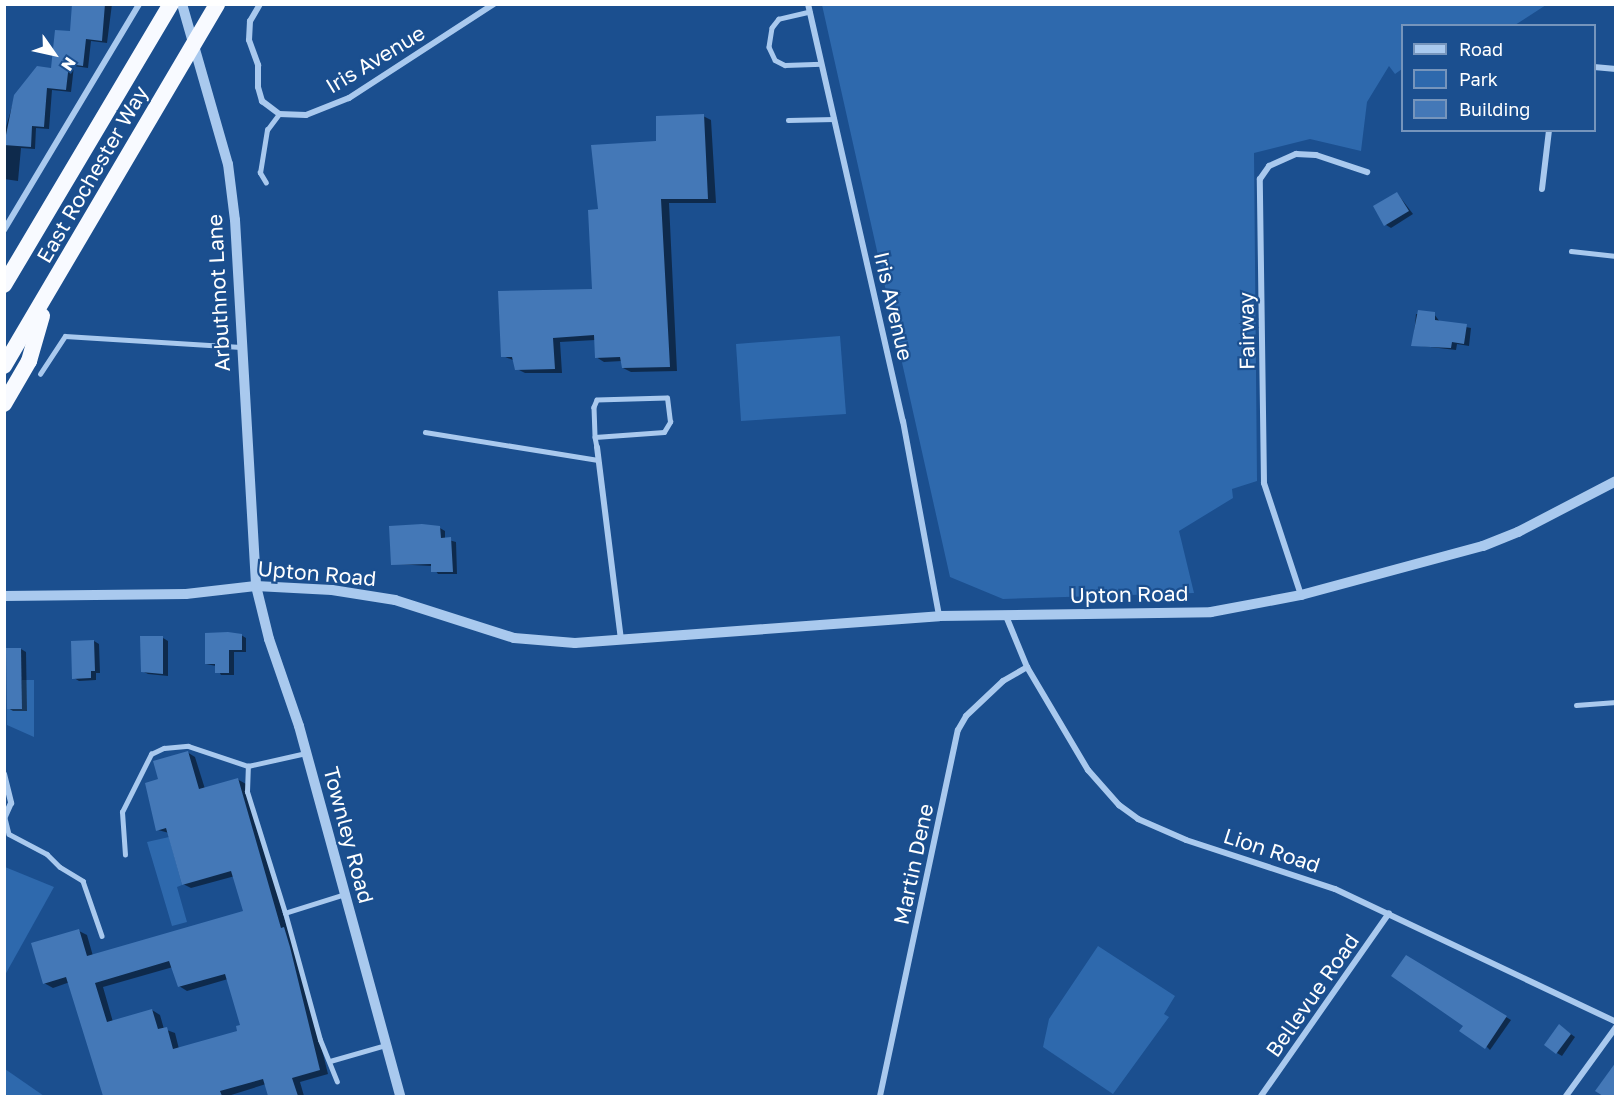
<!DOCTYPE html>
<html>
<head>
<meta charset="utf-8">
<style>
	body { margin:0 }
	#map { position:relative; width:1620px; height:1101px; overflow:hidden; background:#1b4f8f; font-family:"Golos Text",sans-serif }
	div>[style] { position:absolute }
	.green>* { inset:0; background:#2e69ad }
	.shadow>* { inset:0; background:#0007 }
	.building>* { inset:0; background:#4478b7 }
	.service>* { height:4.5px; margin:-2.25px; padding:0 2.25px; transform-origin:2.25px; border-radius:2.25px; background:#a9c9ee }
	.minor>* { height:6px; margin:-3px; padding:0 3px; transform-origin:3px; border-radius:3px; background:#a9c9ee }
	.tertiary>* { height:10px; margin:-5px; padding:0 5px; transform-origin:5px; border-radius:5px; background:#a9c9ee }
	.trunk>* { height:16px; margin:-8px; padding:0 8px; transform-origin:8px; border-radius:8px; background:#f8faff }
	span { translate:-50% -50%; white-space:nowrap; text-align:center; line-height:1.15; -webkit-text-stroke:4.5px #1b4f8f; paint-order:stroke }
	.street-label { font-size:21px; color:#fff }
	.frame { position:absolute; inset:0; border:6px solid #fff; pointer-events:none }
	.legend { position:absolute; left:1401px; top:24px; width:195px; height:108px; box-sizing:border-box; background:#1b4f8f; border:2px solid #7695bc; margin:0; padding:8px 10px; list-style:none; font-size:18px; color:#fff }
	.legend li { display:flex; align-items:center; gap:12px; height:30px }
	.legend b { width:30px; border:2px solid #7695bc }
	.north { position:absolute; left:24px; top:24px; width:60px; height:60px; -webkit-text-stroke:4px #1b4f8f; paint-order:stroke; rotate:124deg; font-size:16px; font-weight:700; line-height:24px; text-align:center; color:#fff }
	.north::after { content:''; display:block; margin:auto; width:21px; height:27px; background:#fff; clip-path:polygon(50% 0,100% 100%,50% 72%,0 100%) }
</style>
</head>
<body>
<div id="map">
	<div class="green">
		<div style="clip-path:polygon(822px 5px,822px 4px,1546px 5px,1515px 25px,1402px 26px,1402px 69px,1395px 74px,1389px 66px,1367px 102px,1361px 151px,1310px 139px,1254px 153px,1257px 481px,1232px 489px,1233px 498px,1179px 531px,1194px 593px,1003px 599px,950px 577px)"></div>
		<div style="clip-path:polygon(840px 336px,846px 414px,741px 421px,736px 344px)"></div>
		<div style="clip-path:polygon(22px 680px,34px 680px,34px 737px,7px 725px,7px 709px,22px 709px)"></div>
		<div style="clip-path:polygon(169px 837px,182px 885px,177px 887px,187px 922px,172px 926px,147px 842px)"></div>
		<div style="clip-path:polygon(5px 867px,54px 887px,5px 975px)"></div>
		<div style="clip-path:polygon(1098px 946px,1175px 996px,1164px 1014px,1169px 1017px,1113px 1094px,1043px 1047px,1049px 1019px)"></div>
		<div style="clip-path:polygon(4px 1069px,5px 1069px,44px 1096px,5px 1096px)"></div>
	</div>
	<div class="shadow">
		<div style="clip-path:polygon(73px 4px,112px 4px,107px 43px,91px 41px,88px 68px,74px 66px,71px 92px,52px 90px,49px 129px,36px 128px,35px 149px,21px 148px,18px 181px,4px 179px,4px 134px,15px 96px,53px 69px,71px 33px)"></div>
		<div style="clip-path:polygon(703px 116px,711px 120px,716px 203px,669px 203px,677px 371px,631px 372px,623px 368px,622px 361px,604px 362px,596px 357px,595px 340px,560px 342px,562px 373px,525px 373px,517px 369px,515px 361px,503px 356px,594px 290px,599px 210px,657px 142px)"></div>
		<div style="clip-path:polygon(1397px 193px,1413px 214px,1391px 228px,1386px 225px)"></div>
		<div style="clip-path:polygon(1416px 314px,1434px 314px,1440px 322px,1471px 328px,1469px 346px,1457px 344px,1456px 350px,1413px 345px)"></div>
		<div style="clip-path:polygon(440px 528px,445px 531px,445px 539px,456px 542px,457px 574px,438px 574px,432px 566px,393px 564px)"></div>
		<div style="clip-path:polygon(241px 635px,246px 638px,246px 652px,234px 652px,234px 675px,221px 675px,216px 666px,206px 664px)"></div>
		<div style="clip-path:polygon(163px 638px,168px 641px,168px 676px,148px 674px,142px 671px)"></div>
		<div style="clip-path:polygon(94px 641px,99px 644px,100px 673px,96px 673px,96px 680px,79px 681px,74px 678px)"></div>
		<div style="clip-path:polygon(21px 649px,26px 652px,27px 711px,13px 711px,8px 708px)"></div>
		<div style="clip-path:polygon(evenodd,187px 752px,195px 757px,205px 789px,237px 779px,246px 784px,288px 931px,298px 953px,328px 1074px,300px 1082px,304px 1096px,269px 1096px,266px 1084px,228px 1096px,104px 1096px,70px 982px,53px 988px,44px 983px,79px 931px,87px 935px,93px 956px,245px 912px,235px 876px,191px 888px,183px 884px,169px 833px,158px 830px,160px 780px,187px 752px,173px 967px,179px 986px,187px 991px,228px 979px,241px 1026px,239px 1032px,179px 1049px,175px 1033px,164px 1029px,160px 1015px,152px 1010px,113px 1022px,103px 987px,173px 967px)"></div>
		<div style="clip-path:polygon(1407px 957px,1511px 1020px,1490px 1050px,1465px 1025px)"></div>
		<div style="clip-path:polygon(1564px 1029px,1575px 1037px,1562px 1056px,1557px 1053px)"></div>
	</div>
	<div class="building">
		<div style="clip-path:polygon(72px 4px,105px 4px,102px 41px,86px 39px,83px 66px,69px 64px,66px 90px,47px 88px,44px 127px,32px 126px,31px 147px,4px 145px,14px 95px,37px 66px,51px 68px,55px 30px,70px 31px)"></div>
		<div style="clip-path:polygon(704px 114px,708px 199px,661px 199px,670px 367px,622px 368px,620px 357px,595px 358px,594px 335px,553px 338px,555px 369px,515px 370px,512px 357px,501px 357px,498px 291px,592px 289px,588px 210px,598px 209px,591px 145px,656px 141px,656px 116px)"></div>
		<div style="clip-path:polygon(1397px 192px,1409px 211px,1384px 226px,1373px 206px)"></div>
		<div style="clip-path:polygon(1418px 310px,1435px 312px,1435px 320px,1467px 324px,1464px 344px,1452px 342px,1451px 348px,1411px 346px)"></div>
		<div style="clip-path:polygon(422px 524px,440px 526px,441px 538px,451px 537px,453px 572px,431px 572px,431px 564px,391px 565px,389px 526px)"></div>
		<div style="clip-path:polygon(228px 632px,242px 634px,242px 650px,229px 650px,229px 673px,215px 673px,215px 664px,205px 664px,205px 633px)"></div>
		<div style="clip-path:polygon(140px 636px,163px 636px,163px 674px,141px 672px)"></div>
		<div style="clip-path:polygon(94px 640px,95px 671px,91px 671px,91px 678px,72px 679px,71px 641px)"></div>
		<div style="clip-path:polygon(6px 648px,21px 648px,22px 709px,7px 709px)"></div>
		<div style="clip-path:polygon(evenodd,188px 751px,199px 789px,238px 778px,281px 928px,284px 927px,290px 947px,320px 1070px,292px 1078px,298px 1096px,268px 1096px,263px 1079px,220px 1091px,222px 1096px,103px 1096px,66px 977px,43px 984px,31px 943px,79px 929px,87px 956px,243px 911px,231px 871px,182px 885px,166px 828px,156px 831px,145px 783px,158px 779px,153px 761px,188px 751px,169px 961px,178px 987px,225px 974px,240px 1025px,236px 1026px,237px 1031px,173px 1049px,167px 1027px,158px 1029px,152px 1009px,107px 1022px,95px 983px,169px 961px)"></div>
		<div style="clip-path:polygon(1406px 955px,1507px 1016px,1485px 1049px,1459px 1031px,1463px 1026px,1391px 976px)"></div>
		<div style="clip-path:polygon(1559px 1024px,1571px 1034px,1556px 1054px,1544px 1045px)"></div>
		<div style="clip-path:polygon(1616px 1062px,1616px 1096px,1603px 1096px,1595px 1091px)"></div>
	</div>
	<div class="service">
		<div style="left:810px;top:12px;width:32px;rotate:167deg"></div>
		<div style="left:779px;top:19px;width:11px;rotate:128deg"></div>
		<div style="left:772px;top:28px;width:19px;rotate:99deg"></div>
		<div style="left:769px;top:47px;width:14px;rotate:65deg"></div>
		<div style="left:775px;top:60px;width:11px;rotate:27deg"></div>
		<div style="left:785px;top:65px;width:36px;rotate:-2deg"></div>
		<div style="left:788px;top:120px;width:46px;rotate:-1.2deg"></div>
		<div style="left:266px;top:183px;width:12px;rotate:-121deg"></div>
		<div style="left:260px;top:173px;width:44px;rotate:-80.8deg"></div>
		<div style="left:267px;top:130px;width:20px;rotate:-53deg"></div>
		<div style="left:1571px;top:251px;width:45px;rotate:6.3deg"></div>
		<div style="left:40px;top:374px;width:45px;rotate:-56.7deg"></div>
		<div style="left:65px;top:336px;width:176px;rotate:3.6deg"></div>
		<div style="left:425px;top:432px;width:175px;rotate:9.2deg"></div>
		<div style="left:595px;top:437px;width:69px;rotate:-4.1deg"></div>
		<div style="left:664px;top:432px;width:12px;rotate:-59deg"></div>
		<div style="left:670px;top:422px;width:24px;rotate:-97deg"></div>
		<div style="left:667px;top:398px;width:70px;rotate:178.4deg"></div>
		<div style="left:597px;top:400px;width:8px;rotate:113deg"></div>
		<div style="left:594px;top:407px;width:30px;rotate:88deg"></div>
		<div style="left:595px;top:437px;width:10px;rotate:79deg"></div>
		<div style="left:1576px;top:705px;width:40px;rotate:-4.3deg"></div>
		<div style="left:5px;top:818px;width:16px;rotate:76deg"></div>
		<div style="left:9px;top:834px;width:43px;rotate:27.8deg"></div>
		<div style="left:47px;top:854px;width:18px;rotate:45deg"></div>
		<div style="left:60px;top:867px;width:27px;rotate:31deg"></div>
		<div style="left:83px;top:881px;width:58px;rotate:70.9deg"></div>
		<div style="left:125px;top:855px;width:43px;rotate:-94deg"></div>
		<div style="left:122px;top:812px;width:65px;rotate:-63.4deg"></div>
		<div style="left:151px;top:754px;width:14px;rotate:-25deg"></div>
		<div style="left:164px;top:748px;width:24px;rotate:-5deg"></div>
		<div style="left:188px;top:746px;width:63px;rotate:18.4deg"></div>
		<div style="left:285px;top:913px;width:127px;rotate:-107.4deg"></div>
		<div style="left:247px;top:792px;width:26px;rotate:-88deg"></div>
		<div style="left:248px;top:766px;width:59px;rotate:-12.6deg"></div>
		<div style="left:330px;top:1061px;width:58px;rotate:-15.9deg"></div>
		<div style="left:337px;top:1082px;width:45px;rotate:-112deg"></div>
		<div style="left:320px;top:1040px;width:132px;rotate:-105.4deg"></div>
		<div style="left:285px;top:913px;width:63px;rotate:-17.6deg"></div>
	</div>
	<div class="minor">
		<div style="left:260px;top:4px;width:20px;rotate:120deg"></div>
		<div style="left:250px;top:21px;width:19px;rotate:93deg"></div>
		<div style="left:249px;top:40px;width:27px;rotate:70deg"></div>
		<div style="left:258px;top:65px;width:22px;rotate:90deg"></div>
		<div style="left:258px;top:87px;width:15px;rotate:74deg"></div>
		<div style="left:262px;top:101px;width:21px;rotate:37deg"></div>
		<div style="left:279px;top:114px;width:27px;rotate:2deg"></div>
		<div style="left:306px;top:115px;width:46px;rotate:-21.6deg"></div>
		<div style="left:349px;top:98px;width:173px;rotate:-33deg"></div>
		<div style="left:808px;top:4px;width:428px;rotate:77.2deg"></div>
		<div style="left:903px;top:421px;width:198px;rotate:79.5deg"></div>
		<div style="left:1594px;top:67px;width:22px;rotate:5deg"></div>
		<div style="left:1542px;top:189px;width:59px;rotate:-83.2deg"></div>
		<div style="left:4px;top:230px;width:263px;rotate:-59.1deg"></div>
		<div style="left:597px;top:447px;width:195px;rotate:82.9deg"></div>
		<div style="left:1301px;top:595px;width:118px;rotate:-108.3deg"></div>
		<div style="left:1264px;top:483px;width:304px;rotate:-90.8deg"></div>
		<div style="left:1260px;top:179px;width:16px;rotate:-55deg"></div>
		<div style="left:1269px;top:166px;width:30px;rotate:-24deg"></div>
		<div style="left:1296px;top:154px;width:20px;rotate:3deg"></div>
		<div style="left:1316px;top:155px;width:54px;rotate:18.4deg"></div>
		<div style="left:1006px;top:616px;width:55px;rotate:67.6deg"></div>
		<div style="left:1027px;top:667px;width:120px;rotate:59.4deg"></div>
		<div style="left:1088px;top:770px;width:47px;rotate:48.5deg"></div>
		<div style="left:1119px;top:805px;width:24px;rotate:36deg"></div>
		<div style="left:1138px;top:819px;width:52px;rotate:23.6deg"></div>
		<div style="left:1186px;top:840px;width:157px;rotate:18.2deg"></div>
		<div style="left:1335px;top:889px;width:311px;rotate:25.3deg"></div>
		<div style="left:4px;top:774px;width:30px;rotate:76deg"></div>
		<div style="left:11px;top:803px;width:17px;rotate:114deg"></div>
		<div style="left:880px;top:1096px;width:374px;rotate:-78deg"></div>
		<div style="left:958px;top:730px;width:16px;rotate:-60deg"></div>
		<div style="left:966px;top:716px;width:51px;rotate:-43.4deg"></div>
		<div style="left:1003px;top:681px;width:28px;rotate:-30deg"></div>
		<div style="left:1261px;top:1096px;width:223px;rotate:-55deg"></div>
		<div style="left:1566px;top:1096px;width:85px;rotate:-54.1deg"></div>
	</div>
	<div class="tertiary">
		<div style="left:182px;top:4px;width:166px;rotate:74deg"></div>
		<div style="left:228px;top:164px;width:56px;rotate:82.9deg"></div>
		<div style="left:235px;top:220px;width:367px;rotate:86.7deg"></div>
		<div style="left:256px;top:586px;width:55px;rotate:76.2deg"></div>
		<div style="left:269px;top:639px;width:92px;rotate:71deg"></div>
		<div style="left:299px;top:726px;width:384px;rotate:74.7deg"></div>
		<div style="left:4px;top:596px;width:182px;rotate:-0.6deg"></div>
		<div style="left:186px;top:594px;width:70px;rotate:-6.5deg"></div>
		<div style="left:256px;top:586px;width:76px;rotate:3deg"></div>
		<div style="left:332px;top:590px;width:64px;rotate:9deg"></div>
		<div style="left:395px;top:600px;width:125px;rotate:17.7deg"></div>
		<div style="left:514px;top:638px;width:61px;rotate:4.7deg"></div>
		<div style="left:575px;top:643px;width:365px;rotate:-4.2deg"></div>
		<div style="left:939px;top:616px;width:272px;rotate:-0.8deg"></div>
		<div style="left:1211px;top:612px;width:92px;rotate:-10.7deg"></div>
		<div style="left:1301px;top:595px;width:188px;rotate:-15.1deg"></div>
		<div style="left:1483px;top:546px;width:38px;rotate:-22deg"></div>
		<div style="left:1518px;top:532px;width:110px;rotate:-27.5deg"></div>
	</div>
	<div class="trunk">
		<div style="left:4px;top:285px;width:327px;rotate:-59.3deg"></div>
		<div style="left:4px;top:366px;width:420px;rotate:-59.5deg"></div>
		<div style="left:4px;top:404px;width:50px;rotate:-59.8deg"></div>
		<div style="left:29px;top:361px;width:47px;rotate:-73.9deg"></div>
	</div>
	<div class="street-label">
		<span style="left:375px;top:59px;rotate:-31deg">Iris Avenue</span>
		<span style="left:92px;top:174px;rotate:-60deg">East Rochester Way</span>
		<span style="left:218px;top:293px;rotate:-93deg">Arbuthnot Lane</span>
		<span style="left:894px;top:306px;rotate:77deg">Iris Avenue</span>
		<span style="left:1246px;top:331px;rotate:-91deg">Fairway</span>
		<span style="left:317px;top:573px;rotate:5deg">Upton Road</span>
		<span style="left:1129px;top:594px;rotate:-1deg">Upton Road</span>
		<span style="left:349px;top:835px;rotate:75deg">Townley Road</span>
		<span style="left:1272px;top:850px;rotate:18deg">Lion Road</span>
		<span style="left:913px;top:864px;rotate:-78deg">Martin Dene</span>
		<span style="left:1312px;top:995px;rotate:-55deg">Bellevue Road</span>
	</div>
	<div class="frame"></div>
	<ul class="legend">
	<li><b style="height:8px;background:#a9c9ee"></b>Road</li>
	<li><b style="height:16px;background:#2e69ad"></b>Park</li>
	<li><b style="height:16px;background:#4478b7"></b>Building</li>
	</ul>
	<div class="north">N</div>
</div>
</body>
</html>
